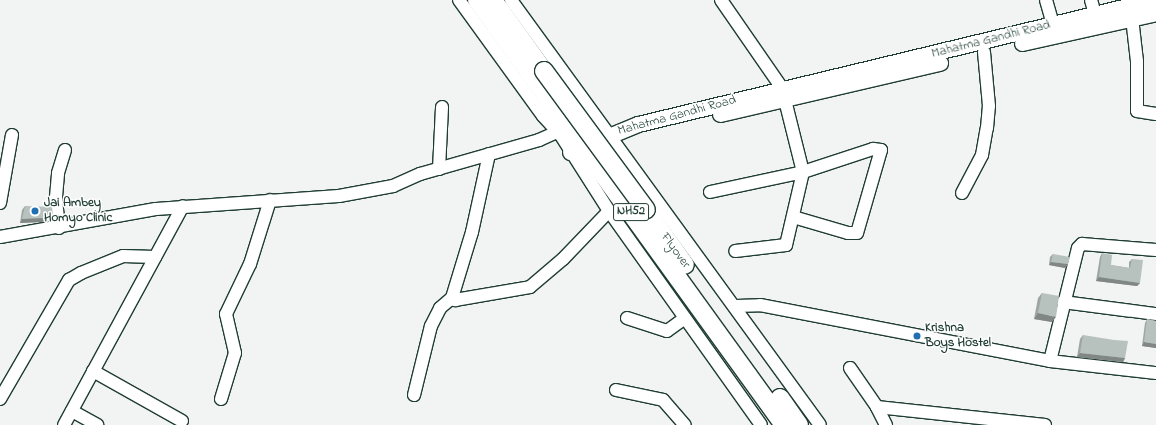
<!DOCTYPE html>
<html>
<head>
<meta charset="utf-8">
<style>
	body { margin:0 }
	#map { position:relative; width:1156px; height:425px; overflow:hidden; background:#f2f3f3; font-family:"Indie Flower",sans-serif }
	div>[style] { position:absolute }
	.roads { filter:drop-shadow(1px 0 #1f3d34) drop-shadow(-1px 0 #1f3d34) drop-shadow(0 1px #1f3d34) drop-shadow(0 -1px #1f3d34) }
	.minor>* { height:12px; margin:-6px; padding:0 6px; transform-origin:6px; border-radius:6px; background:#fff }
	.major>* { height:15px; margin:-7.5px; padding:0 7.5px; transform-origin:7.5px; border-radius:7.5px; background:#fff }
	.highway>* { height:18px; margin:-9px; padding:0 9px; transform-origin:9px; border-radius:9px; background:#fff }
	.bridges { filter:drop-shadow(1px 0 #1f3d34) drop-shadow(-1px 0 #1f3d34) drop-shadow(0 1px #1f3d34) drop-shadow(0 -1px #1f3d34) }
	.highway-bridge>* { height:18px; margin:-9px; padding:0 9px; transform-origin:9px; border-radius:9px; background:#fff }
	.wall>* { inset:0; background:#9da6a3 }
	.shaded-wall>* { inset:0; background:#808784 }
	.building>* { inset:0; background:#b7c1bd }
	.dots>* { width:11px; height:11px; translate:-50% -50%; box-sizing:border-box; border:2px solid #fff; border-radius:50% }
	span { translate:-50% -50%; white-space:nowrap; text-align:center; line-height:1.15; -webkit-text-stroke:3px #fff; paint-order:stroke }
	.shield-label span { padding:1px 3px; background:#fff; border:1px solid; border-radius:3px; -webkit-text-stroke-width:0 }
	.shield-label { font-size:12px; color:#1f3d34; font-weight:700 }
	.street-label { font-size:13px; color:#1f3d34 }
	.poi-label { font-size:13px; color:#1f3d34; font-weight:700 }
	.left { translate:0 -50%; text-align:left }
</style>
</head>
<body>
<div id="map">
	<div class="roads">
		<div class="minor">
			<div style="left:459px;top:0;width:143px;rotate:54.1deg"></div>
			<div style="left:543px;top:116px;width:25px;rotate:47deg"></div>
			<div style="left:560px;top:134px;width:91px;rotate:57.5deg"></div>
			<div style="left:609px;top:211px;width:262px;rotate:54.6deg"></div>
			<div style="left:511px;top:0;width:525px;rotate:53.98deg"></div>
			<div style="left:721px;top:0;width:107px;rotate:55.3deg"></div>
			<div style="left:782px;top:88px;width:87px;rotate:76deg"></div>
			<div style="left:803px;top:172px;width:75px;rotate:103.1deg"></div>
			<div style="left:786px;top:245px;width:51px;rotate:173.3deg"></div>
			<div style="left:1046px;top:0;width:33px;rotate:74deg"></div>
			<div style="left:1091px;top:0;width:15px;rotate:74deg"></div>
			<div style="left:1132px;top:18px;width:43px;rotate:83.4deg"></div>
			<div style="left:1137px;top:61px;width:50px;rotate:90deg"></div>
			<div style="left:1137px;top:111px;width:19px;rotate:9deg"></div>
			<div style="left:489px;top:154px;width:80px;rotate:102.3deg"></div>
			<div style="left:472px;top:232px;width:69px;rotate:106.9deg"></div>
			<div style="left:452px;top:298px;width:4px;rotate:34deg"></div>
			<div style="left:455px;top:300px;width:76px;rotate:-9.8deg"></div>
			<div style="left:530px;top:287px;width:43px;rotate:-40.3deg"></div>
			<div style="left:563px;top:259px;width:66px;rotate:-46.2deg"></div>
			<div style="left:439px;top:169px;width:62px;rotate:-87.2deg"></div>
			<div style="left:710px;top:192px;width:95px;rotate:-12.1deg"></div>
			<div style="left:803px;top:172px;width:74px;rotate:-18.2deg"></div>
			<div style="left:873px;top:149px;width:8px;rotate:7deg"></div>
			<div style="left:881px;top:150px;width:86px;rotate:106.1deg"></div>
			<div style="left:857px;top:233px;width:9px;rotate:180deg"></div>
			<div style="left:848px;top:233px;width:57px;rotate:-163.8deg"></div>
			<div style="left:962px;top:193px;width:43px;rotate:-62.2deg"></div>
			<div style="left:982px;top:155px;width:27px;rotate:-80deg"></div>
			<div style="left:987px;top:128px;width:22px;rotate:-85deg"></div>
			<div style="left:989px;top:106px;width:54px;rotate:-95.3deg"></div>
			<div style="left:0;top:203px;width:69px;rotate:-80deg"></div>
			<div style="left:59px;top:228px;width:31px;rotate:-96deg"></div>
			<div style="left:56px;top:197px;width:24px;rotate:-85deg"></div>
			<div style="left:58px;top:173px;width:24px;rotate:-73deg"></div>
			<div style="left:0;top:237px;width:158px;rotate:-10.2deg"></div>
			<div style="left:156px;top:209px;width:183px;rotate:-4.1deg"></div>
			<div style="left:339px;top:196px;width:55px;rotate:-10.5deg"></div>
			<div style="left:393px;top:186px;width:30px;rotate:-24deg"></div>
			<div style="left:420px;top:174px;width:124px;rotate:-15.9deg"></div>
			<div style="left:539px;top:140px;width:20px;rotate:-24deg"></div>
			<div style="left:1063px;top:302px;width:94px;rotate:7.4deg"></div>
			<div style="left:736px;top:306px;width:24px;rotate:-2deg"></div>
			<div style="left:760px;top:305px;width:295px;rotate:10.9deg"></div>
			<div style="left:1050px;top:361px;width:107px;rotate:6.5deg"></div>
			<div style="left:627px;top:318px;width:42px;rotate:18deg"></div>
			<div style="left:667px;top:331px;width:22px;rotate:-36deg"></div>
			<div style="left:1050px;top:361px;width:116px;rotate:-76.1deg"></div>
			<div style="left:1078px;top:248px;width:6px;rotate:-45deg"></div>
			<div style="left:1082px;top:244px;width:74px;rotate:4.6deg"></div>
			<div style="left:850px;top:368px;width:47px;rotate:55.3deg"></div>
			<div style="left:93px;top:371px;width:102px;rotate:29.3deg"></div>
			<div style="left:616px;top:390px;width:48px;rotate:12deg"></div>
			<div style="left:663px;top:400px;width:33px;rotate:49deg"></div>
			<div style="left:414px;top:395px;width:71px;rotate:-76.2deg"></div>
			<div style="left:431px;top:326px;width:20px;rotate:-63deg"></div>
			<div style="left:440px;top:308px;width:16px;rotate:-40deg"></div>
			<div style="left:0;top:399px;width:138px;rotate:-59.9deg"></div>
			<div style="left:69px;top:280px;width:14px;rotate:-30deg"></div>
			<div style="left:81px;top:273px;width:45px;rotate:-22deg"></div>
			<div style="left:123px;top:256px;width:32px;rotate:2deg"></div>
			<div style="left:221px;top:399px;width:48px;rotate:-73.1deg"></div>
			<div style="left:235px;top:353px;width:40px;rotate:-103deg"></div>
			<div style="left:226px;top:314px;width:55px;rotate:-64.4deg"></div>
			<div style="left:250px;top:264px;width:67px;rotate:-72.6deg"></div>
			<div style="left:72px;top:411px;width:29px;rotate:29deg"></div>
			<div style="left:64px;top:425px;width:249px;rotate:-61.5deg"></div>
			<div style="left:886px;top:425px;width:20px;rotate:-117deg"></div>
			<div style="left:877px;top:407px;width:169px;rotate:6.1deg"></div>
		</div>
		<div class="major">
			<div style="left:1022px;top:43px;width:137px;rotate:-12.6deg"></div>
			<div style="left:720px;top:114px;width:226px;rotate:-13.1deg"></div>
			<div style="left:570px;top:152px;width:74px;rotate:-22.4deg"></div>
			<div style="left:638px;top:124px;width:529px;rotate:-13.56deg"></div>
		</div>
		<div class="highway">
			<div style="left:477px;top:0;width:524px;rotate:54.16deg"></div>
			<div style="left:493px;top:0;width:87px;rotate:54.3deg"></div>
			<div style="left:646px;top:210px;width:67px;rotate:54.7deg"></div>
			<div style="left:780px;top:398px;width:33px;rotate:55deg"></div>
		</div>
	</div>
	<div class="bridges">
		<div class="highway-bridge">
			<div style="left:544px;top:71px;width:172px;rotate:53.7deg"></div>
		</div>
	</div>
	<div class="wall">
		<div style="clip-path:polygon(25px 206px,53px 215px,51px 219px,41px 222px,20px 223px,22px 210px)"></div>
		<div style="clip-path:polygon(1102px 253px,1111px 265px,1129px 268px,1129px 262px,1132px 259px,1140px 283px,1137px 286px,1096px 281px,1100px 257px)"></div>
		<div style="clip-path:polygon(1053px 254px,1068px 264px,1065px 268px,1049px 265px,1050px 257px)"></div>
		<div style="clip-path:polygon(1042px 293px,1052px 322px,1034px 319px,1038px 298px)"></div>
		<div style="clip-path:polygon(1147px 319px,1156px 321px,1156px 348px,1142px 346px,1145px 323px)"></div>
		<div style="clip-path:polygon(1083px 335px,1125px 358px,1123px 362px,1077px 357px,1080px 339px)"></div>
	</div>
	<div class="shaded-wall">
		<div style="clip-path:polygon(53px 215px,51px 219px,41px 222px,20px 223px,22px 219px)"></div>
		<div style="clip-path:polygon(1051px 262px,1068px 264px,1065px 268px,1049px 265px)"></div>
		<div style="clip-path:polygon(1099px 277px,1140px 283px,1137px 286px,1096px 281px)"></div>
		<div style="clip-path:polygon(1038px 313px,1056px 317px,1052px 322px,1034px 319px)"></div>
		<div style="clip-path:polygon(1144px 342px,1156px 344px,1156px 348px,1142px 346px)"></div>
		<div style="clip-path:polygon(1080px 353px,1125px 358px,1123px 362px,1077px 357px)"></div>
	</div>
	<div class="building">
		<div style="clip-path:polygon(25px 206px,52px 207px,53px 215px,44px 218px,22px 219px)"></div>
		<div style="clip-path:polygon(1102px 253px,1112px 255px,1111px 265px,1130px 268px,1132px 259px,1143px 260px,1140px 283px,1099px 277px)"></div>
		<div style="clip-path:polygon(1053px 254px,1070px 257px,1068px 264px,1051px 262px)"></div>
		<div style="clip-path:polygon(1042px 293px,1059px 296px,1056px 317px,1038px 313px)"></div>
		<div style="clip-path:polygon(1147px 319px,1156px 321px,1156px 344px,1144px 342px)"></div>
		<div style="clip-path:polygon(1083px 335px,1114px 340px,1128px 341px,1125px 358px,1080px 353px)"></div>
	</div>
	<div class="dots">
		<div style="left:35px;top:211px;background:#1f6fb2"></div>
		<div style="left:917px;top:336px;background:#1f6fb2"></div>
	</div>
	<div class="shield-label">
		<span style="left:631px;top:212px">NH52</span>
	</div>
	<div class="street-label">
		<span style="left:991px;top:40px;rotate:-14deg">Mahatma Gandhi Road</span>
		<span style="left:677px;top:116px;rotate:-15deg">Mahatma Gandhi Road</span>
		<span style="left:675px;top:251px;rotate:54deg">Flyover</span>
	</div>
	<div class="poi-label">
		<span class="left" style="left:44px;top:211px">Jai Ambey<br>Homyo Clinic</span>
		<span class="left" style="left:925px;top:336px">Krishna<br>Boys Hostel</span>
	</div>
</div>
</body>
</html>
